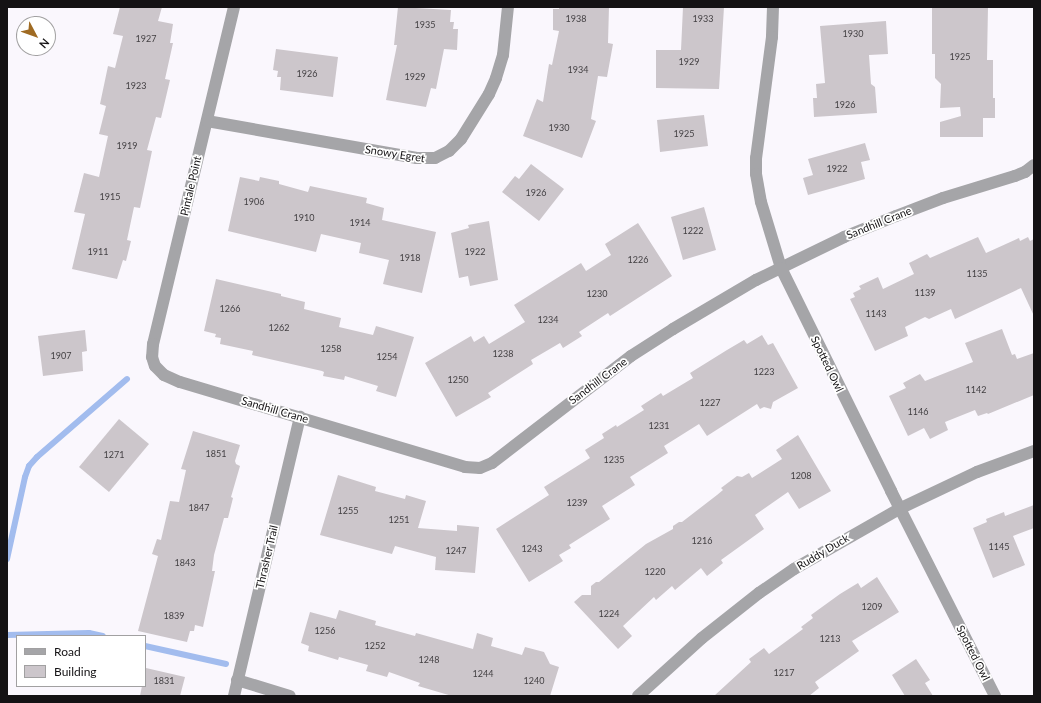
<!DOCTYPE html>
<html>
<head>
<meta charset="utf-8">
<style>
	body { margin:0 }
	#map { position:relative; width:1041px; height:703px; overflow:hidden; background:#faf7fd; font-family:Lato,sans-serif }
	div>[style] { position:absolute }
	.stream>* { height:6px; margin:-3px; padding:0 3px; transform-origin:3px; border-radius:3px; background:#a2bcee }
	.building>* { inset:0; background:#ccc6cb }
	.minor>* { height:12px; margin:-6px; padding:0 6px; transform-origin:6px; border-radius:6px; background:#a5a5a8 }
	span { translate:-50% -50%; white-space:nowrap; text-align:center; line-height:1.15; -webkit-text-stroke:3.5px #fff; paint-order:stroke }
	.number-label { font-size:9px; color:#423f42 }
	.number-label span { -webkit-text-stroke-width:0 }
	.street-label { font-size:11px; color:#141214 }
	.frame { position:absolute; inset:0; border:8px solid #141214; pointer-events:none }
	.legend { position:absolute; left:16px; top:635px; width:130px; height:52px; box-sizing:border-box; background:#fff; border:1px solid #a1a0a1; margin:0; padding:5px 7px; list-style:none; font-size:12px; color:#141214 }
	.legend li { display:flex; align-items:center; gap:8px; height:20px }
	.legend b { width:20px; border:1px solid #a1a0a1 }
	.north { position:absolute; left:16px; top:16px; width:40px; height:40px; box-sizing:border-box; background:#fff; border:1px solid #a1a0a1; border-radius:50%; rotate:131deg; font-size:11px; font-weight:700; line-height:16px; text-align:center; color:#141214 }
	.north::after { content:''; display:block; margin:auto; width:14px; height:18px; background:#9f6b23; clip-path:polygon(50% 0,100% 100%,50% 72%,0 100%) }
</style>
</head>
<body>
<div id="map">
	<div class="stream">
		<div style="left:7px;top:559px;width:84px;rotate:-77.6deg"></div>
		<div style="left:25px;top:477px;width:12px;rotate:-70deg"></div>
		<div style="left:29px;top:466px;width:12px;rotate:-48deg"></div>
		<div style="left:37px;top:457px;width:119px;rotate:-40.9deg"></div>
		<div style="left:7px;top:635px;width:82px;rotate:-1.4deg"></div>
		<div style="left:89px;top:633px;width:14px;rotate:12deg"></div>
		<div style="left:145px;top:646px;width:83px;rotate:12.5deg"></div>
	</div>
	<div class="building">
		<div style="clip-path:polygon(120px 7px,162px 7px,158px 21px,173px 24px,170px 43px,173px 43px,165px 79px,170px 80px,161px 118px,156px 117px,147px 150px,152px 151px,140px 208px,134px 207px,127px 240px,131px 241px,126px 261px,123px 260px,117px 279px,72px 269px,85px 214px,74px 212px,84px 173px,99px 177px,108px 136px,99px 134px,106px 106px,100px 104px,108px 66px,115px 68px,123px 36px,113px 34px)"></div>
		<div style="clip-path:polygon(398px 7px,451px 10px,450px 22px,454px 22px,453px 29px,458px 29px,457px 50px,444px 49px,436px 89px,431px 88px,426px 107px,386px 100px,397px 45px,394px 45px)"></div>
		<div style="clip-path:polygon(559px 7px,609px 7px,608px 43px,613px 44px,607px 77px,598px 76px,591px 119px,596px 121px,582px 158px,523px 136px,537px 99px,543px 102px,549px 64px,552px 65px,559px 31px,553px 30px,553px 9px,559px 9px)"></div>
		<div style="clip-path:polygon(683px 7px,724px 7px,719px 89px,656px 88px,656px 50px,681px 50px)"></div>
		<div style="clip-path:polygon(932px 7px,988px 7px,987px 60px,993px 60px,993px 98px,995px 98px,995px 118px,983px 118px,983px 137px,940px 137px,940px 122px,961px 116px,960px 107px,940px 108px,941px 84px,935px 78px,935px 54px,932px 54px)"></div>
		<div style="clip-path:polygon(886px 21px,888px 54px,869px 55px,871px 84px,875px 87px,877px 113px,814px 117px,813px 98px,817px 98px,816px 84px,825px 83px,820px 26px)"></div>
		<div style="clip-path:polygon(276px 49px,338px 57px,333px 97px,280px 90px,281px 77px,277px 77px,278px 71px,273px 70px)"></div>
		<div style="clip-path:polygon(704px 115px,708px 146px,660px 152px,657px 120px)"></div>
		<div style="clip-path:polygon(865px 143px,870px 160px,861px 162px,865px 179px,808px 195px,803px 178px,813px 175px,808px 159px)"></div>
		<div style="clip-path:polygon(531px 164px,564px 189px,539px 221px,502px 192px,515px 176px,519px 179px)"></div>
		<div style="clip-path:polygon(240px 177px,259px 181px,260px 177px,279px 181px,279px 184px,308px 192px,310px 186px,367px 198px,366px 203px,384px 208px,382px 220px,436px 232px,422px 293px,383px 284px,389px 260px,359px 253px,361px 243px,321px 234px,316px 252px,228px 231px)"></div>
		<div style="clip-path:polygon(704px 207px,716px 250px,683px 260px,671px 217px)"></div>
		<div style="clip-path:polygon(489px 221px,498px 280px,470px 286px,468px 276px,459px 278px,451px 233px,469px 228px,468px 225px)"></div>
		<div style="clip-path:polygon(638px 223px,672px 276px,610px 316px,608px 313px,579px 332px,582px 336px,563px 348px,560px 343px,531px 360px,533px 364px,488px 393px,491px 397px,456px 417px,425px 363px,471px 336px,474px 342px,484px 336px,489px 344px,525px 322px,514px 305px,581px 263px,586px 271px,611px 255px,605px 244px)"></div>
		<div style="clip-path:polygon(978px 237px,986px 253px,1019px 238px,1020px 241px,1028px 237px,1030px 241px,1034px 239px,1034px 316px,1021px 288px,955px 319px,951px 309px,929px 319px,925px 317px,905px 327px,908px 336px,875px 351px,850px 299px,855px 297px,853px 293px,861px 289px,859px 286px,878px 277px,883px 289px,914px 274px,909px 263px,927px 254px,930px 258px)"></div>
		<div style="clip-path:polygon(216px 279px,281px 294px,281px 296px,305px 302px,304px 309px,341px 318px,339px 327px,373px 335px,376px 326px,414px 337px,396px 397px,376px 391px,378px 386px,345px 376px,344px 380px,323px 376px,324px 372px,322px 371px,252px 355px,253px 351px,220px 344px,221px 338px,215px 337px,216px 334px,204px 331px)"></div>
		<div style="clip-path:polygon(1002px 329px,1012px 355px,1015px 354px,1017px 359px,1034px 353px,1034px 395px,988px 414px,987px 413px,978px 416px,975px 410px,945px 422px,948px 430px,930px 439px,924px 428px,908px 436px,889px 396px,906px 388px,903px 383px,920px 374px,925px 381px,973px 362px,965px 343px)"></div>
		<div style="clip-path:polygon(85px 330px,87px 351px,82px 352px,83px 371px,43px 376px,38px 336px)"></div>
		<div style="clip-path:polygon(762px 335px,768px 345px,773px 343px,798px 388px,773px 402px,771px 409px,764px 407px,760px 409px,757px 404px,707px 436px,699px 424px,664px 446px,668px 453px,630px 477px,635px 485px,602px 506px,610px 519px,569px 545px,571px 548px,559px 555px,563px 561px,529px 582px,496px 529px,549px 495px,544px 487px,590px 458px,585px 450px,604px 438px,602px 434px,616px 425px,617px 427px,644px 410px,641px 406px,661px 393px,663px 396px,693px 378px,690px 373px,727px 350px,744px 340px,747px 344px)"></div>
		<div style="clip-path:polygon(119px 419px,149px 444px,109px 492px,79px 467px)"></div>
		<div style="clip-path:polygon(193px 431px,240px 445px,235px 461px,236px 464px,240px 466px,231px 497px,233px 498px,228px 518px,224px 518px,214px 555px,212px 571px,215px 571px,203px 627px,195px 625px,194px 631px,190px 631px,187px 642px,138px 631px,158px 556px,152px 554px,157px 539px,161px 540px,170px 501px,179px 502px,186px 470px,181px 469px)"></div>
		<div style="clip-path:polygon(798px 435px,831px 491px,799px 509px,788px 492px,755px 515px,764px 529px,721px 560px,723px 563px,707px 576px,701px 568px,675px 590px,672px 586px,656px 600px,654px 597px,623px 626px,632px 636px,618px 649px,574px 602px,582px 595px,591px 595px,591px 586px,596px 582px,599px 582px,646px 544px,673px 529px,673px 526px,679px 522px,682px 522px,717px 495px,723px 490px,721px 488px,737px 476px,742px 477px,749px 473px,752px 478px,782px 459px,776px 450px)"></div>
		<div style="clip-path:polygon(338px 475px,376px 487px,375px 491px,405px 499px,406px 495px,426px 501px,418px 528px,457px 531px,457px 525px,479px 527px,475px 573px,435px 570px,436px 557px,395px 546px,392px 554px,320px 535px)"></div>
		<div style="clip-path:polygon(1034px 505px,1034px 528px,1013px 536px,1025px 565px,993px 578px,973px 528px,987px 522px,986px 519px,1004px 512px,1005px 516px)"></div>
		<div style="clip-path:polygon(877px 577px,899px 612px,852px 641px,859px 651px,815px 682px,819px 688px,809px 696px,714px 696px,751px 662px,749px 659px,764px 648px,769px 654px,803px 629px,801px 627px,813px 618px,811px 615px,840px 594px,858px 583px,861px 588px)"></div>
		<div style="clip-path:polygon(339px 610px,376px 621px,375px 625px,415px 636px,416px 633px,473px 649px,477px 633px,493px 638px,491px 646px,522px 655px,525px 647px,544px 652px,550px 664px,559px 667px,550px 696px,452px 696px,418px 686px,420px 683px,389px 672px,387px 677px,366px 671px,368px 665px,339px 657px,338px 660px,308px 651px,309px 646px,301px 643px,310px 612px,336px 619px)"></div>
		<div style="clip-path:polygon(916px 659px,930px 680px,925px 683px,933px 696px,905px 696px,892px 675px)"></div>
		<div style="clip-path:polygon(146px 668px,185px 677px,180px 696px,140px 696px,142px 686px,145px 686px)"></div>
	</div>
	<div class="minor">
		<div style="left:234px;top:7px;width:347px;rotate:103.5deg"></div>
		<div style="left:153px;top:344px;width:13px;rotate:94deg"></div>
		<div style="left:152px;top:357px;width:9px;rotate:72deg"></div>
		<div style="left:155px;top:366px;width:13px;rotate:45deg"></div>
		<div style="left:164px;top:375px;width:17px;rotate:24deg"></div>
		<div style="left:180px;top:382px;width:297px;rotate:16.6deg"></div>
		<div style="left:465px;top:467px;width:15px;rotate:4deg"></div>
		<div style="left:480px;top:468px;width:13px;rotate:-23deg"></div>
		<div style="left:492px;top:463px;width:175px;rotate:-37.6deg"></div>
		<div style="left:631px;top:356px;width:50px;rotate:-32.7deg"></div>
		<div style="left:673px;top:329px;width:96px;rotate:-30.6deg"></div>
		<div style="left:756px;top:280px;width:98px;rotate:-26deg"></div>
		<div style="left:844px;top:237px;width:56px;rotate:-22deg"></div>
		<div style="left:896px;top:216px;width:50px;rotate:-21deg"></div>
		<div style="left:943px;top:198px;width:75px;rotate:-17deg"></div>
		<div style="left:1015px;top:176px;width:11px;rotate:-22deg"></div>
		<div style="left:1025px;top:172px;width:11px;rotate:-38deg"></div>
		<div style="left:773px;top:7px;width:30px;rotate:92deg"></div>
		<div style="left:772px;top:37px;width:122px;rotate:97.5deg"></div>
		<div style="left:756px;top:158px;width:16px;rotate:90deg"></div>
		<div style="left:756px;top:174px;width:28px;rotate:80deg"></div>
		<div style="left:761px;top:202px;width:69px;rotate:73.1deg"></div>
		<div style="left:781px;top:268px;width:249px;rotate:63.7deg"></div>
		<div style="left:891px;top:491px;width:230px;rotate:63.1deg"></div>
		<div style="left:207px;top:121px;width:213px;rotate:10deg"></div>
		<div style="left:417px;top:158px;width:18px"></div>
		<div style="left:435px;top:158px;width:16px;rotate:-27deg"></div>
		<div style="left:449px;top:151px;width:17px;rotate:-45deg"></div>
		<div style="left:461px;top:139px;width:53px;rotate:-58.1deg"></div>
		<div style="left:489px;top:94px;width:17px;rotate:-66deg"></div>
		<div style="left:496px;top:78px;width:24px;rotate:-73deg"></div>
		<div style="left:503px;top:55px;width:48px;rotate:-84.1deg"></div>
		<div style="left:237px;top:680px;width:55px;rotate:16.8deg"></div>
		<div style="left:234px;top:696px;width:287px;rotate:-76.7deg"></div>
		<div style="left:638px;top:696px;width:86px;rotate:-42.2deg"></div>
		<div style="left:702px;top:638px;width:73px;rotate:-38.3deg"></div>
		<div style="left:759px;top:593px;width:42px;rotate:-34.4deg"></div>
		<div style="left:794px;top:569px;width:121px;rotate:-29.7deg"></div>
		<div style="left:899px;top:509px;width:86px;rotate:-25.4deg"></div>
		<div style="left:977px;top:472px;width:61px;rotate:-20.2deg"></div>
	</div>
	<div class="number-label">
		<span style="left:576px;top:19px">1938</span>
		<span style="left:703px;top:19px">1933</span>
		<span style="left:425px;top:25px">1935</span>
		<span style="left:853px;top:34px">1930</span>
		<span style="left:146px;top:39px">1927</span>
		<span style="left:960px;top:57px">1925</span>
		<span style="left:689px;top:62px">1929</span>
		<span style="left:578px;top:70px">1934</span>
		<span style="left:307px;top:74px">1926</span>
		<span style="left:415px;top:77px">1929</span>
		<span style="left:136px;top:86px">1923</span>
		<span style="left:845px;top:105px">1926</span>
		<span style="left:559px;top:128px">1930</span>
		<span style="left:684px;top:134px">1925</span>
		<span style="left:127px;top:146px">1919</span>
		<span style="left:837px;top:169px">1922</span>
		<span style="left:536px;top:193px">1926</span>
		<span style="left:110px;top:197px">1915</span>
		<span style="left:254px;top:202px">1906</span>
		<span style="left:304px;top:218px">1910</span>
		<span style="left:360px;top:223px">1914</span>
		<span style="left:693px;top:231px">1222</span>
		<span style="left:98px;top:252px">1911</span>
		<span style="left:475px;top:252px">1922</span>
		<span style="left:410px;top:258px">1918</span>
		<span style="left:638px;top:260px">1226</span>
		<span style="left:977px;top:274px">1135</span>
		<span style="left:925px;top:293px">1139</span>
		<span style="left:597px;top:294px">1230</span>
		<span style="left:230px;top:309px">1266</span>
		<span style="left:876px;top:314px">1143</span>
		<span style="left:548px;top:320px">1234</span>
		<span style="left:279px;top:328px">1262</span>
		<span style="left:331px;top:349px">1258</span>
		<span style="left:503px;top:354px">1238</span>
		<span style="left:61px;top:356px">1907</span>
		<span style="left:387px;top:357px">1254</span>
		<span style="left:764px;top:372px">1223</span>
		<span style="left:458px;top:380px">1250</span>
		<span style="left:976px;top:390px">1142</span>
		<span style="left:710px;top:403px">1227</span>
		<span style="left:918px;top:412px">1146</span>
		<span style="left:659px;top:426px">1231</span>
		<span style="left:216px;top:454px">1851</span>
		<span style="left:114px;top:455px">1271</span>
		<span style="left:614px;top:460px">1235</span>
		<span style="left:801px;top:476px">1208</span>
		<span style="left:577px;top:503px">1239</span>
		<span style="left:199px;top:508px">1847</span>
		<span style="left:348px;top:511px">1255</span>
		<span style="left:399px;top:520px">1251</span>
		<span style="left:702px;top:541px">1216</span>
		<span style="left:999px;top:547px">1145</span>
		<span style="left:532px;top:549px">1243</span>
		<span style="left:456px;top:551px">1247</span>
		<span style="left:185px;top:563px">1843</span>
		<span style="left:655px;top:572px">1220</span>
		<span style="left:872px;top:607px">1209</span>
		<span style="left:609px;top:614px">1224</span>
		<span style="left:174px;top:616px">1839</span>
		<span style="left:325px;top:631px">1256</span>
		<span style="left:830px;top:639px">1213</span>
		<span style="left:375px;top:646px">1252</span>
		<span style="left:429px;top:660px">1248</span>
		<span style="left:784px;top:673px">1217</span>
		<span style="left:483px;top:674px">1244</span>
		<span style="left:164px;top:681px">1831</span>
		<span style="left:534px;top:681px">1240</span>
	</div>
	<div class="street-label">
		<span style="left:395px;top:154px;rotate:9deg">Snowy Egret</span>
		<span style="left:191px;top:186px;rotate:-77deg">Pintale Point</span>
		<span style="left:879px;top:223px;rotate:-22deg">Sandhill Crane</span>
		<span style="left:827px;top:364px;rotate:64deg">Spotted Owl</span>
		<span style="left:598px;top:381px;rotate:-37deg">Sandhill Crane</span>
		<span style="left:275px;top:410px;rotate:16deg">Sandhill Crane</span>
		<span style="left:823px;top:552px;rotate:-31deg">Ruddy Duck</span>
		<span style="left:267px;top:557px;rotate:-77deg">Thrasher Trail</span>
		<span style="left:973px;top:653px;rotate:63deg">Spotted Owl</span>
	</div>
	<div class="frame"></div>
	<ul class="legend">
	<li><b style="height:5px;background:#a5a5a8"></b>Road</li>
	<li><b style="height:11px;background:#ccc6cb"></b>Building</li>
	</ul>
	<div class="north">N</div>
</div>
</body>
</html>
